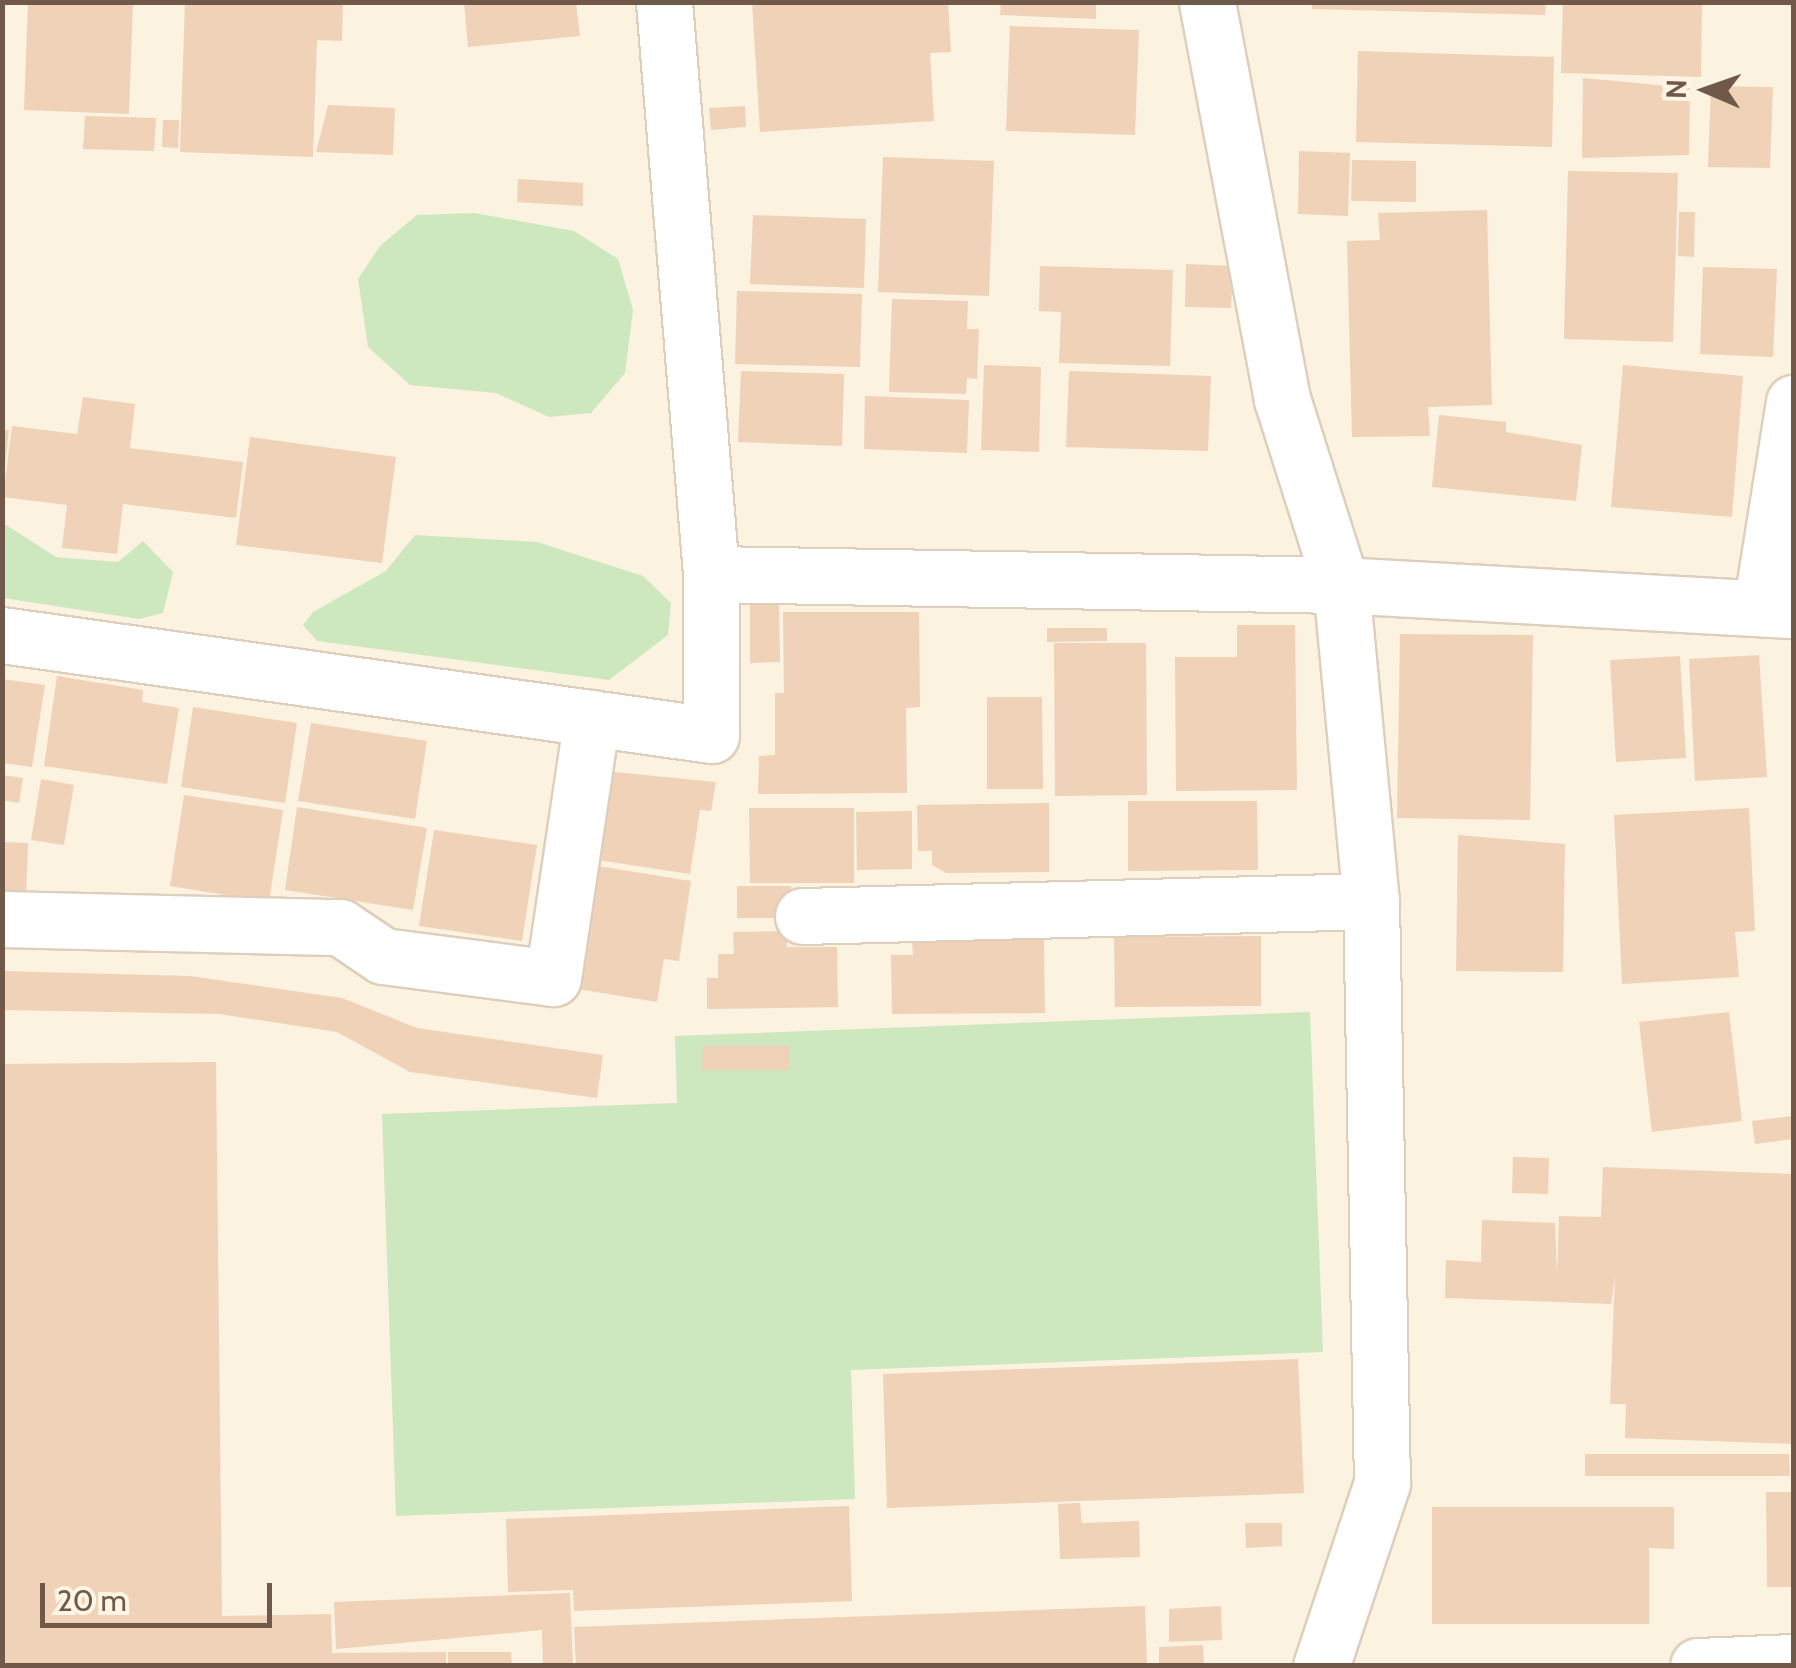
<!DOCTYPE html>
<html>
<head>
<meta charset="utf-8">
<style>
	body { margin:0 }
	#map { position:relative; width:1796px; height:1668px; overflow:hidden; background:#fbf2e0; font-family:Cabin,sans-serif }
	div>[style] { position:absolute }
	.green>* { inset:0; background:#cde7bf }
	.building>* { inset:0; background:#efd2b8 }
	.roads { filter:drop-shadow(2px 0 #decebc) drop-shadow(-2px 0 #decebc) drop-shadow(0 2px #decebc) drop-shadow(0 -2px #decebc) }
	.minor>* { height:55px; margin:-27.5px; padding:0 27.5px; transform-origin:27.5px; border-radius:27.5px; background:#fff }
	span { translate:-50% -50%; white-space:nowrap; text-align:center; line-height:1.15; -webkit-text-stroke:8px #fef6e5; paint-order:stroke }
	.frame { position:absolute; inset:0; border:5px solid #705948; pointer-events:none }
	.north { position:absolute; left:1656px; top:40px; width:100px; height:100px; -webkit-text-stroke:8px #fef6e5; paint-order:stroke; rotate:272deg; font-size:28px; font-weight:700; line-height:40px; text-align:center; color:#705948 }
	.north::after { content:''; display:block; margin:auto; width:35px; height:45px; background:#705948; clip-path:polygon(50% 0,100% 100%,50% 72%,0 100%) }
	.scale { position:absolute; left:40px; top:1583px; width:232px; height:45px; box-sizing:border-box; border:5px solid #705948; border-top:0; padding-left:12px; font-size:30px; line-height:35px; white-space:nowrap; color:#705948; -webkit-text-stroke:8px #fef6e5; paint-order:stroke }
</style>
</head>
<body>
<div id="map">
	<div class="green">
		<div style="clip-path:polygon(474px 213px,574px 231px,618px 259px,633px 310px,625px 373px,591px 413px,549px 417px,496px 393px,410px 385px,368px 347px,358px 279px,380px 246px,417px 215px)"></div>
		<div style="clip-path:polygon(3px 523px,56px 557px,118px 562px,143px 541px,173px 572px,163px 613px,139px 619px,3px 598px)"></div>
		<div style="clip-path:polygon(415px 535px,537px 542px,643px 576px,671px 603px,668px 635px,609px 680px,317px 641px,303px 625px,313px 612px,386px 571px)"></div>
		<div style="clip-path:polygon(1310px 1012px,1323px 1352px,851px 1370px,855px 1499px,396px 1516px,382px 1114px,677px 1103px,675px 1036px)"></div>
	</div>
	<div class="building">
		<div style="clip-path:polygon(28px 2px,133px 2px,129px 114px,24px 110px)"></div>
		<div style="clip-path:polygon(185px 2px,343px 2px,342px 41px,317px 40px,313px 157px,180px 152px)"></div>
		<div style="clip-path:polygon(464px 2px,576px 2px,580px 36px,468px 47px)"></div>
		<div style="clip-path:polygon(752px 2px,948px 2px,951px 52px,930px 53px,934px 121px,760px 132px)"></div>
		<div style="clip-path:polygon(1001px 2px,1096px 2px,1096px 19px,1000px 15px)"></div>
		<div style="clip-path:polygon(1312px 2px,1546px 2px,1545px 15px,1312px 9px)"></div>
		<div style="clip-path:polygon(1563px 2px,1702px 2px,1701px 77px,1561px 73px)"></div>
		<div style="clip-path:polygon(1010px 26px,1139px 30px,1135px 135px,1006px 131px)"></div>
		<div style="clip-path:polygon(1358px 51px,1554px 57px,1552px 147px,1356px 142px)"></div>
		<div style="clip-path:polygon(1583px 78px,1690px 88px,1689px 155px,1582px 158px)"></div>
		<div style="clip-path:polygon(1711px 86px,1773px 87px,1770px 168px,1708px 167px)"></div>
		<div style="clip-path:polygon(328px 105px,395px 108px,393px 155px,316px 152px)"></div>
		<div style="clip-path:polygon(745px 106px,746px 127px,711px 130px,709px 108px)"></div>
		<div style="clip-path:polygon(85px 116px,156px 118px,154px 151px,83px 149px)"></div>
		<div style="clip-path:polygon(163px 120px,179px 120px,178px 148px,162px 147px)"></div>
		<div style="clip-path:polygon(1299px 151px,1350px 153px,1348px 216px,1298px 214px)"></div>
		<div style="clip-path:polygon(883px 157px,994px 161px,989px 296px,878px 292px)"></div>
		<div style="clip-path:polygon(1352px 160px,1416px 161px,1416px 202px,1351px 201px)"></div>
		<div style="clip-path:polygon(1568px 171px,1678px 173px,1673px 342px,1564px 339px)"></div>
		<div style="clip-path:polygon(518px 179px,583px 183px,583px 206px,517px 202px)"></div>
		<div style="clip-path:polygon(1487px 210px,1492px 405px,1428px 407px,1430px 436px,1352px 437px,1347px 241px,1380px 240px,1378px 213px)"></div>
		<div style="clip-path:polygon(1679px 212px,1695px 212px,1694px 257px,1678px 256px)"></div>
		<div style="clip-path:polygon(753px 215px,866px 219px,864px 288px,750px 284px)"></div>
		<div style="clip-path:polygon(1186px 264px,1233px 266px,1231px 308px,1185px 307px)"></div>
		<div style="clip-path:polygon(1040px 266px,1173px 270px,1170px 366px,1059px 363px,1061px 312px,1039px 311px)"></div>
		<div style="clip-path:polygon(1703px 267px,1777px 269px,1773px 357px,1700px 354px)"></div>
		<div style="clip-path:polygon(737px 291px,862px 294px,860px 367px,735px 364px)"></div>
		<div style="clip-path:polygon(892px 299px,968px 301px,967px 329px,979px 329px,977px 379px,967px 378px,966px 394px,889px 392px)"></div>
		<div style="clip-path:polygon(984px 365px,1041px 367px,1039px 452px,981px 450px)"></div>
		<div style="clip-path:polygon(1623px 365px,1743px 376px,1732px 517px,1611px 507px)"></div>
		<div style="clip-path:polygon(741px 371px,844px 374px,842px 446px,738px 442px)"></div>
		<div style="clip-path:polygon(1069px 371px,1211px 376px,1208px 451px,1066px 447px)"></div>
		<div style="clip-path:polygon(865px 396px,969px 400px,967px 453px,864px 449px)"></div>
		<div style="clip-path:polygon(83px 397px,135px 404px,130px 448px,243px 462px,236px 518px,123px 504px,117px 554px,62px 548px,67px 505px,3px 497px,12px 426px,77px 434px)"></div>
		<div style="clip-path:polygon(1439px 415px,1506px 422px,1506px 432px,1582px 445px,1576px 501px,1432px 487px)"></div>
		<div style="clip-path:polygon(2px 429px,9px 430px,5px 466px,2px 466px)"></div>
		<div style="clip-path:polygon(250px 437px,396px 457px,382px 563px,236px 545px)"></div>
		<div style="clip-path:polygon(750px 603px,779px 603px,780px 662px,750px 663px)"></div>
		<div style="clip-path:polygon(783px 612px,919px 612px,920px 707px,906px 708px,907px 793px,758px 794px,759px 756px,775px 755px,775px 693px,784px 693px)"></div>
		<div style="clip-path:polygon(1237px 625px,1295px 625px,1297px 790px,1176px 791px,1175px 657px,1237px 657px)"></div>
		<div style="clip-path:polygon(1047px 628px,1107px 628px,1107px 641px,1047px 642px)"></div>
		<div style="clip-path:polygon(1400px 634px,1533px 635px,1530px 820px,1397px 818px)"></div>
		<div style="clip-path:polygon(1054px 643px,1146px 643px,1147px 795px,1055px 796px)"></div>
		<div style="clip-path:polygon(1759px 655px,1767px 777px,1695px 781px,1689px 659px)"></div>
		<div style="clip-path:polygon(1680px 656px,1686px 758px,1616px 762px,1610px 660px)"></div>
		<div style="clip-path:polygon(57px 676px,143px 690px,142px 702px,179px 708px,167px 784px,44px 766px)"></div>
		<div style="clip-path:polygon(2px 679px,45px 685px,32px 767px,2px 763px)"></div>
		<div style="clip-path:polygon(987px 697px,1042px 697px,1043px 789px,987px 789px)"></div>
		<div style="clip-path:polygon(193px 707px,297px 723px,285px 803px,181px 787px)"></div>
		<div style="clip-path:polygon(311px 723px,427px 741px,415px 819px,298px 801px)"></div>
		<div style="clip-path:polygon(604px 771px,716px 782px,711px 811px,700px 810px,690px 874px,591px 859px)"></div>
		<div style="clip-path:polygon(2px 775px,23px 778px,19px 803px,2px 800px)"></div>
		<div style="clip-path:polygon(41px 779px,74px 785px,64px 845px,31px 840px)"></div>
		<div style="clip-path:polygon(184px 795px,283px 810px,269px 902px,170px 886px)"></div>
		<div style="clip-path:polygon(1128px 801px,1257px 801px,1258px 870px,1128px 871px)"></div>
		<div style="clip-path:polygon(1049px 803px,1049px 872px,946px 873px,932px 865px,932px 851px,918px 851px,917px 805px)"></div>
		<div style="clip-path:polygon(297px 807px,427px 828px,413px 910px,285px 890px)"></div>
		<div style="clip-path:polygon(749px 808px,854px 808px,854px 883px,750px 883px)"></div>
		<div style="clip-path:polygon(1749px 808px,1755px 931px,1735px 932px,1739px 977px,1622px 984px,1614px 815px)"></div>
		<div style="clip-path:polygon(912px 811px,912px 869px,857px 870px,856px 812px)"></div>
		<div style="clip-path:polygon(434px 830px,537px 845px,522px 941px,419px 926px)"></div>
		<div style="clip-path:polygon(1458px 835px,1565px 844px,1563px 972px,1456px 971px)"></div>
		<div style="clip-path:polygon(2px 842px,28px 843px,26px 897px,2px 896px)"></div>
		<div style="clip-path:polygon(591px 865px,691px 881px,679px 961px,664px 959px,657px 1002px,572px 988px)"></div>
		<div style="clip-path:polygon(737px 886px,791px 886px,792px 918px,737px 918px)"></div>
		<div style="clip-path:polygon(786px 931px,787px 947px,837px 947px,838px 1007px,707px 1009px,707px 978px,718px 978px,718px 954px,734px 954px,733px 932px)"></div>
		<div style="clip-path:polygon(1261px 936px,1261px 1006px,1115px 1007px,1114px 937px)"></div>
		<div style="clip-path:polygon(1044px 937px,1045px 1013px,892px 1014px,891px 955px,913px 955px,912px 939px)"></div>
		<div style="clip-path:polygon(2px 971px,190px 976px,342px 998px,417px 1028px,603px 1055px,597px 1098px,410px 1072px,337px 1032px,219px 1014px,2px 1010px)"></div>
		<div style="clip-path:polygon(1729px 1012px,1742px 1121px,1652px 1132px,1639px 1022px)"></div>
		<div style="clip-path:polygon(703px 1046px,790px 1046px,790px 1070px,702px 1070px)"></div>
		<div style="clip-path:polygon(216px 1062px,222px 1616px,331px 1614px,332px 1653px,446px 1652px,446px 1666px,2px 1666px,2px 1064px)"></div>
		<div style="clip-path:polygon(1792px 1116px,1794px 1139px,1755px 1144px,1752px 1121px)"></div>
		<div style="clip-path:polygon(1513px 1157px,1549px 1158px,1548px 1194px,1512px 1193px)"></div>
		<div style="clip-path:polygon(1603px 1167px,1794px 1174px,1794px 1444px,1625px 1438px,1626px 1404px,1610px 1404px,1615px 1276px,1611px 1304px,1445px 1298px,1446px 1260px,1481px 1262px,1482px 1220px,1555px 1223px,1557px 1275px,1559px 1216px,1601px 1217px)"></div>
		<div style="clip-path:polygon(1298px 1359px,1304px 1493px,887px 1508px,883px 1374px)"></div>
		<div style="clip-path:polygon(1585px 1454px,1789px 1454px,1790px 1476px,1585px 1476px)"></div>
		<div style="clip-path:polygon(1766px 1492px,1794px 1492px,1794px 1587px,1767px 1587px)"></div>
		<div style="clip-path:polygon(1080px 1503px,1082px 1523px,1139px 1521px,1140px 1557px,1060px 1559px,1058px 1504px)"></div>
		<div style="clip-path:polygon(849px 1506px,852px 1601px,574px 1611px,573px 1590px,508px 1592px,506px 1519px)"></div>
		<div style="clip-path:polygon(1432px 1507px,1674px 1507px,1674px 1549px,1649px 1548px,1649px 1624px,1432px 1624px)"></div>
		<div style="clip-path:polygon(1245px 1523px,1282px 1523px,1282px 1546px,1246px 1548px)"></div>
		<div style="clip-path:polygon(570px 1593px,573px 1666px,543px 1666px,542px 1630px,336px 1649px,334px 1602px)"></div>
		<div style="clip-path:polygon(1145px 1606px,1147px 1666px,576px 1666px,574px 1627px)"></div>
		<div style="clip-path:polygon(1221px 1606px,1222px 1640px,1169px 1642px,1169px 1609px)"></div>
		<div style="clip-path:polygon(1203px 1645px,1204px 1666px,1159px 1666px,1159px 1647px)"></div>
		<div style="clip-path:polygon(448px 1652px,511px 1652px,512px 1666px,448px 1666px)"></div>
	</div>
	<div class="roads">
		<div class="minor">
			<div style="left:664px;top:2px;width:574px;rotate:85.3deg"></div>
			<div style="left:1207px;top:2px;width:404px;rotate:79.3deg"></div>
			<div style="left:1282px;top:399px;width:195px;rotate:72.4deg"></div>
			<div style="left:1341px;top:585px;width:317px;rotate:84.6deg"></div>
			<div style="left:1371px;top:901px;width:582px;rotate:88.92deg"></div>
			<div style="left:1382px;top:1483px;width:193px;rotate:108.4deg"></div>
			<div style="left:1761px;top:608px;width:208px;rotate:-80.9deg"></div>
			<div style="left:2px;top:635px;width:716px;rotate:8.03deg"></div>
			<div style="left:711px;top:735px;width:161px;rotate:-90deg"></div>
			<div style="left:711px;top:574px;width:630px;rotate:1deg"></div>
			<div style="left:1341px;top:585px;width:454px;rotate:3.2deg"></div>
			<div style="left:803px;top:916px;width:568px;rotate:-1.51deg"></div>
			<div style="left:2px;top:919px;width:338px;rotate:1.4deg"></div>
			<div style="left:340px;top:927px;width:52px;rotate:34deg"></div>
			<div style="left:383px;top:956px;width:171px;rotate:7.4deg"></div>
			<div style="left:553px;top:978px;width:263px;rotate:-81.5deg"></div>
			<div style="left:1698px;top:1666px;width:96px;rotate:-2.4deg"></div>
		</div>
	</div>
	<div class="frame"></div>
	<div class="north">N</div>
	<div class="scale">20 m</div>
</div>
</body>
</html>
